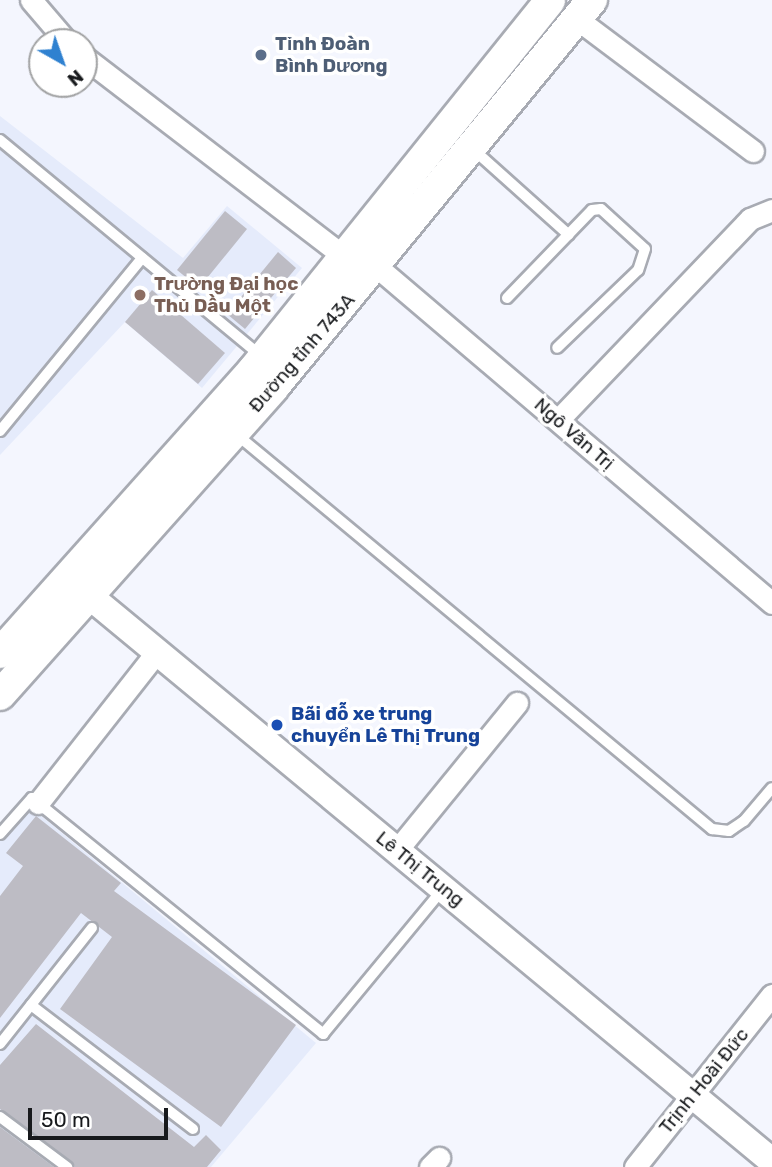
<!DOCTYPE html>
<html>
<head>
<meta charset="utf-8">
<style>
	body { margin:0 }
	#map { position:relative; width:772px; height:1167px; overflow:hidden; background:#f4f6fe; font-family:Rubik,sans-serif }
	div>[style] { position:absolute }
	.built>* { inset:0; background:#e5ebfb }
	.building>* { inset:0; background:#bdbcc4 }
	.roads { filter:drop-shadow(2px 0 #a8abb3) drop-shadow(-2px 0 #a8abb3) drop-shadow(0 2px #a8abb3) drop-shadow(0 -2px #a8abb3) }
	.service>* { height:10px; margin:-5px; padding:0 5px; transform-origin:5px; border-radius:5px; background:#fff }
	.minor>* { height:21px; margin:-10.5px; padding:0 10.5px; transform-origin:10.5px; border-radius:10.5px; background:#fff }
	.tertiary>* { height:26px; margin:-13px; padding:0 13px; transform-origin:13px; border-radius:13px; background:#fff }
	.secondary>* { height:30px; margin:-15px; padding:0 15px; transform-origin:15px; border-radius:15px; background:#fff }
	.dots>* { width:19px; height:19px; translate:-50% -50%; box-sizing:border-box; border:4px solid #fff; border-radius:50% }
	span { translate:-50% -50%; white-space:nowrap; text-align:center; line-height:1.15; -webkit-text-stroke:7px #fff; paint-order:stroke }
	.service-label { font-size:19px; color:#4e5e75; font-weight:700 }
	.left { translate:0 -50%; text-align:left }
	.education-label { font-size:19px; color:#785e54; font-weight:700 }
	.street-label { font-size:19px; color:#17191c }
	.transit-label { font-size:19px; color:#164399; font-weight:700 }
	.north { position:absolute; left:28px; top:28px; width:70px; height:70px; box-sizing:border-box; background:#fff; border:2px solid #a2a3a4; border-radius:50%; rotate:140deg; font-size:19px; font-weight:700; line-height:28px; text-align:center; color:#17191c }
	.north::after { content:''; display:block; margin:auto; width:24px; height:32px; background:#2f81d0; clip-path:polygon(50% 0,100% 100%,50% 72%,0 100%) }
	.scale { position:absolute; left:28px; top:1108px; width:140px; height:32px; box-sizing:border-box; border:4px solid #17191c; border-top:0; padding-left:9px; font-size:21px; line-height:24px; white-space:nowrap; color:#17191c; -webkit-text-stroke:5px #fff; paint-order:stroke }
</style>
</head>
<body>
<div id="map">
	<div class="built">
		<div style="clip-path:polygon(0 116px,183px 258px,227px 206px,302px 268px,202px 388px,125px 322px,0 455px)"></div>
		<div style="clip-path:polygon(27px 804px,316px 1043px,211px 1167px,0 1167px,0 841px)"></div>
	</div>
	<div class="building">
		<div style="clip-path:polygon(225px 211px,247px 229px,199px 288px,177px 270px)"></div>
		<div style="clip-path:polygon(278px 252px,296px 268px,245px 329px,227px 314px)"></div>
		<div style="clip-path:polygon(152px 290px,225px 353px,198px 384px,125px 322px)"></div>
		<div style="clip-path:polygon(36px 816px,121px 883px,114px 891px,296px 1025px,221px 1127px,60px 1009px,112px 937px,81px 913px,0 1018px,0 896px,23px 866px,6px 853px)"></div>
		<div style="clip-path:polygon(36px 1024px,194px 1147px,206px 1135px,221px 1150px,207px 1167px,75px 1167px,0 1109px,0 1065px)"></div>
		<div style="clip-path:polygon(0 1127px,54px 1167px,0 1167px)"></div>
	</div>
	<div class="roads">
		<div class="service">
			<div style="left:0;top:140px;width:339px;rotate:39.6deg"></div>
			<div style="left:474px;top:150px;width:127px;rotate:41.8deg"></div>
			<div style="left:507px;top:298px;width:122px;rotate:-46deg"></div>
			<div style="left:592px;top:210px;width:9px;rotate:-6deg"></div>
			<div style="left:601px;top:209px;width:59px;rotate:42.3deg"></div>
			<div style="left:645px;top:249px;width:22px;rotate:108deg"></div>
			<div style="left:638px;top:270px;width:112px;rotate:136.1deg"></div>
			<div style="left:0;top:431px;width:224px;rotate:-50.6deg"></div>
			<div style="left:236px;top:434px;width:619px;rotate:39.69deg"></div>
			<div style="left:712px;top:829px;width:17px;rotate:7deg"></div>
			<div style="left:729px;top:831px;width:18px;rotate:-34deg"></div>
			<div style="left:744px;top:821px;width:43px;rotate:-49.7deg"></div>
			<div style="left:0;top:834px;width:48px;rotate:-48.4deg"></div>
			<div style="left:32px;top:798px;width:375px;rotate:39deg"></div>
			<div style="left:323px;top:1034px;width:187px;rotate:-50.4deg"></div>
			<div style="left:31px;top:1005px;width:204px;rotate:37.4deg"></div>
			<div style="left:0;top:1044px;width:148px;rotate:-51.6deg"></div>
			<div style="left:0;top:1117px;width:84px;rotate:36.7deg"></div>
		</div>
		<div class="minor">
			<div style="left:31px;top:0;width:55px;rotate:49.4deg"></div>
			<div style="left:577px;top:19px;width:220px;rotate:36.9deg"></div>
			<div style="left:84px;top:57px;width:330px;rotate:37.5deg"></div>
			<div style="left:376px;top:266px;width:520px;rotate:40.4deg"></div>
			<div style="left:558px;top:420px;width:278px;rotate:-46.3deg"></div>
			<div style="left:750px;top:219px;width:24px;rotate:-22deg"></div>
			<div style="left:38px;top:803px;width:192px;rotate:-51.8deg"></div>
			<div style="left:397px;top:850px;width:190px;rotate:-50.8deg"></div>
			<div style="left:430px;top:1167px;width:13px;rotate:-45deg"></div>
			<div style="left:635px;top:1167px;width:220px;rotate:-51.5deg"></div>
		</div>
		<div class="tertiary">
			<div style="left:87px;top:594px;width:889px;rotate:39.62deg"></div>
		</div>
		<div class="secondary">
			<div style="left:0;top:653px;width:380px;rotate:-48.2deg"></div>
			<div style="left:253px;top:370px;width:474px;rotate:-51.2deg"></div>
			<div style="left:0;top:695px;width:412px;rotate:-48.3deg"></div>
			<div style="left:274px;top:387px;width:501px;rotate:-50.59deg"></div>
		</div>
	</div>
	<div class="dots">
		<div style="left:261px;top:55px;background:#5c6f8a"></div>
		<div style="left:140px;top:295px;background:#8d6e63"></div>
		<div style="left:277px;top:725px;background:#1a4fb4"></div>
	</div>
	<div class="service-label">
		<span class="left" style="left:275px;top:55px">Tỉnh Đoàn<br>Bình Dương</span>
	</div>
	<div class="education-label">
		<span class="left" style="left:154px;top:295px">Trường Đại học<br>Thủ Dầu Một</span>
	</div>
	<div class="street-label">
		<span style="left:302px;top:353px;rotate:-49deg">Đường tỉnh 743A</span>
		<span style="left:574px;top:434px;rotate:41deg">Ngô Văn Trị</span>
		<span style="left:420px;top:869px;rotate:39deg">Lê Thị Trung</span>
		<span style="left:704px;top:1081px;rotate:-51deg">Trịnh Hoài Đức</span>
	</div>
	<div class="transit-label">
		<span class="left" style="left:291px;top:725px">Bãi đỗ xe trung<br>chuyển Lê Thị Trung</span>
	</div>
	<div class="north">N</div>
	<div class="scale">50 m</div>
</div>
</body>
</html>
